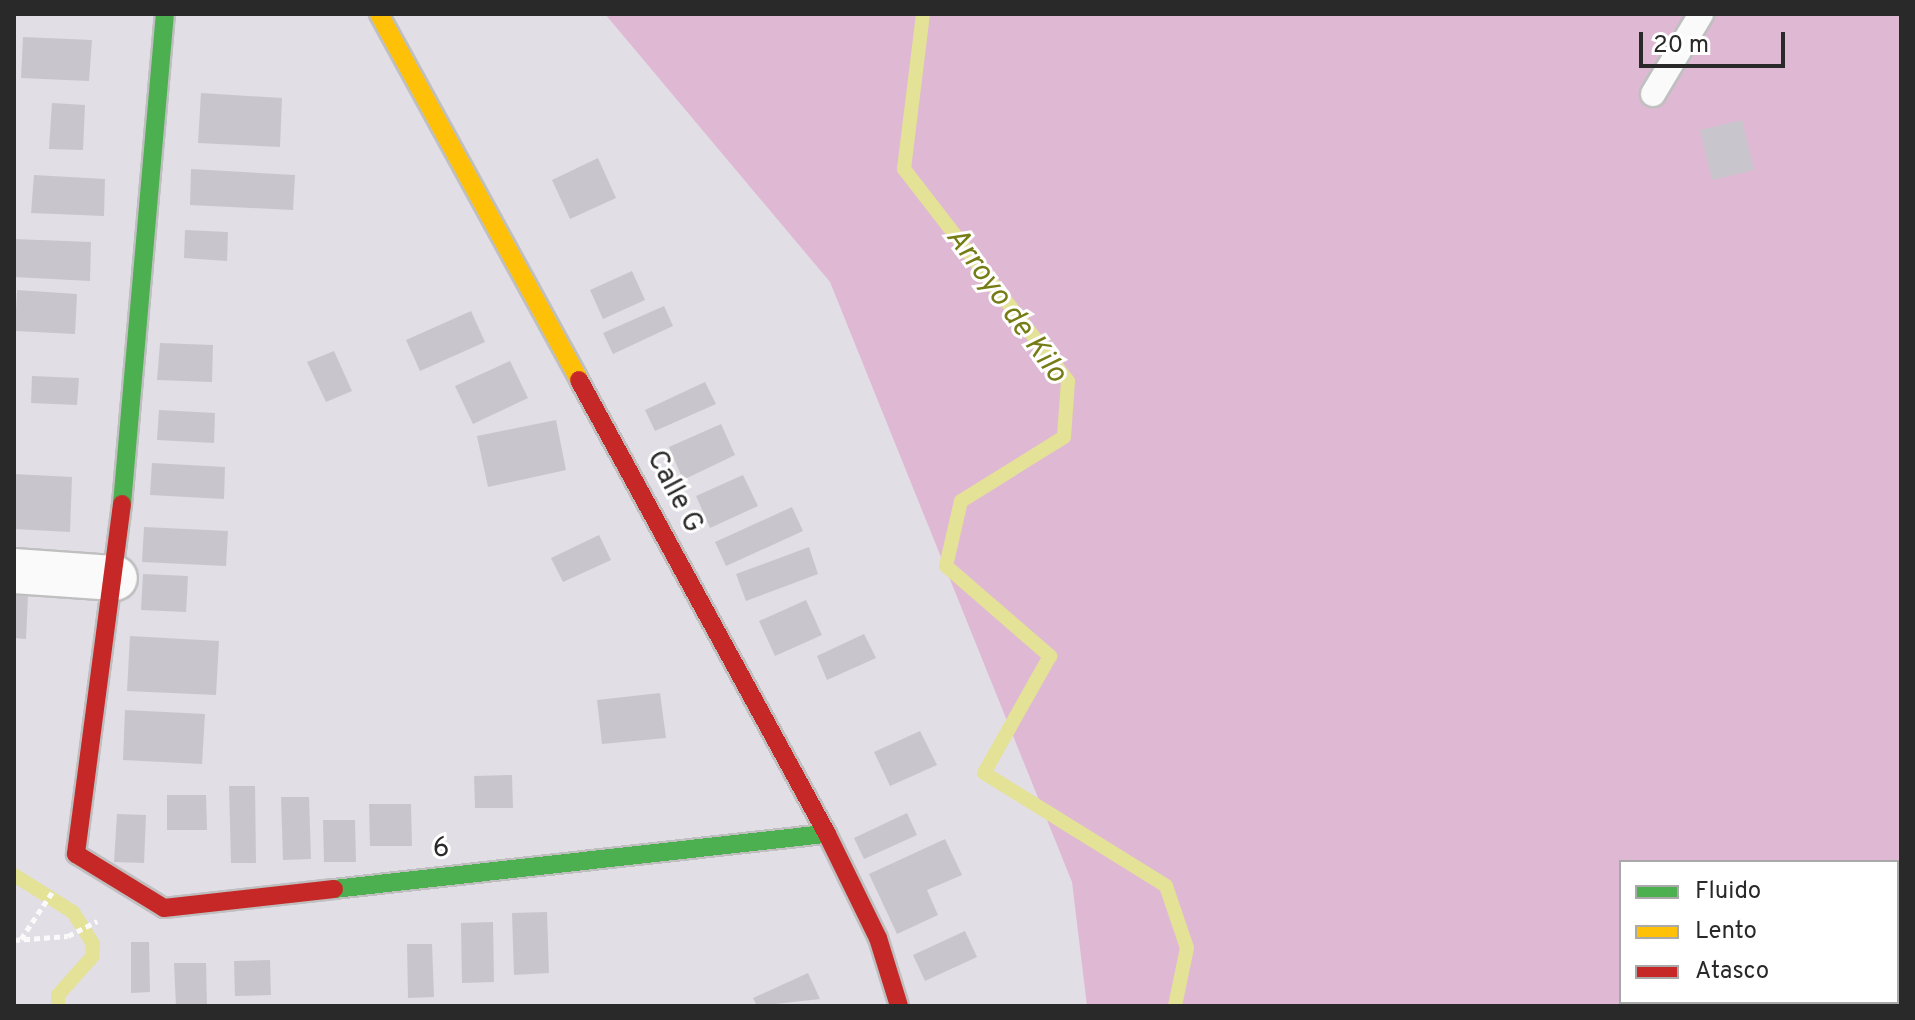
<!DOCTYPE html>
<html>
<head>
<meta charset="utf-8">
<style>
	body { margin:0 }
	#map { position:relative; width:1915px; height:1020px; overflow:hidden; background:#e1dee6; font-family:Overpass,sans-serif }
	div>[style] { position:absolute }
	.green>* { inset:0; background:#dfb9d3 }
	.stream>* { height:14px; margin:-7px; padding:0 7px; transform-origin:7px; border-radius:7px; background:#e4e297 }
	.building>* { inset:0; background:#c8c6cc }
	.path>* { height:5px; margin-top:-2.5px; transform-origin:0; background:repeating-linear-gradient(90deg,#fafafb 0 6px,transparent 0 10px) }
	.roads { filter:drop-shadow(2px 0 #bfbfc0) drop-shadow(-2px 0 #bfbfc0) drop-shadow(0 2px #bfbfc0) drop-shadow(0 -2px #bfbfc0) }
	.lane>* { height:24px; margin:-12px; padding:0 12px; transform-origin:12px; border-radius:12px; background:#fafafb }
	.street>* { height:44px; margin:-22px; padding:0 22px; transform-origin:22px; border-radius:22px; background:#fafafb }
	.fast>* { height:18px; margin:-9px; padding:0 9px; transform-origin:9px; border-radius:9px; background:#4caf50 }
	.slow>* { height:18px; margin:-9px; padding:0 9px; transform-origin:9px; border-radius:9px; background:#ffc107 }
	.jam>* { height:18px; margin:-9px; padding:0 9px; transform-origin:9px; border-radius:9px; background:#c62828 }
	span { translate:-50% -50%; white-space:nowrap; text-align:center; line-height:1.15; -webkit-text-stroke:6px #fff; paint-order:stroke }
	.street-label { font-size:28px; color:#292929 }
	.water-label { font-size:30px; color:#767c15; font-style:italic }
	.frame { position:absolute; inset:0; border:16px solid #292929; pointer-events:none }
	.legend { position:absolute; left:1619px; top:860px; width:280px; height:144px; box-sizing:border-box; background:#fff; border:2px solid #a9a9a9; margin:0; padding:10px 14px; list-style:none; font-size:24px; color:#292929 }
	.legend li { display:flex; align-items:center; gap:16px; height:40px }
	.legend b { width:40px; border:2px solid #a9a9a9 }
	.scale { position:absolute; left:1639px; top:32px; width:146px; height:36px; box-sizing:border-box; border:4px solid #292929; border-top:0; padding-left:10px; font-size:24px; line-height:28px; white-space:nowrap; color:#292929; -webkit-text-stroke:6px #fff; paint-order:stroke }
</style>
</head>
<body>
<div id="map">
	<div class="green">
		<div style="clip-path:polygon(605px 14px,1901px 14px,1901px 1006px,1808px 1002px,1897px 1002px,1897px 862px,1621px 862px,1621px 1002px,1729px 1006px,1087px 1006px,1072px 882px,830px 282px)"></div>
	</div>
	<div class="stream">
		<div style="left:923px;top:14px;width:156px;rotate:97deg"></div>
		<div style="left:904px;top:169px;width:268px;rotate:52.3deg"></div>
		<div style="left:1068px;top:381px;width:56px;rotate:94.1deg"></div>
		<div style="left:1064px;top:437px;width:121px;rotate:148.1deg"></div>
		<div style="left:961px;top:501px;width:67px;rotate:103deg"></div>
		<div style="left:946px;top:566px;width:138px;rotate:40.9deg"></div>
		<div style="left:1050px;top:656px;width:134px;rotate:119.4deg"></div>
		<div style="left:984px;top:773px;width:214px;rotate:31.8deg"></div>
		<div style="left:1166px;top:886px;width:65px;rotate:71.3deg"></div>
		<div style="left:1187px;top:948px;width:59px;rotate:101.7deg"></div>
		<div style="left:14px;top:875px;width:70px;rotate:32.1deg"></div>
		<div style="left:73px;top:912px;width:38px;rotate:58deg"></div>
		<div style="left:93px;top:944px;width:13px;rotate:94deg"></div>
		<div style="left:92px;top:957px;width:51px;rotate:131.8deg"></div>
		<div style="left:58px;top:995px;width:11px;rotate:90deg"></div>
	</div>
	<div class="building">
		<div style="clip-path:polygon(23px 37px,92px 40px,89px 81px,21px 78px)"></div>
		<div style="clip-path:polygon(201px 93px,282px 98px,280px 147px,198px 143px)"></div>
		<div style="clip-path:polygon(52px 103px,85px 105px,83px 150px,49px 149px)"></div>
		<div style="clip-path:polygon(1742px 120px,1754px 170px,1712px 180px,1700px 130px)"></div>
		<div style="clip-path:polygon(598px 158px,616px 198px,570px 219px,552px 180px)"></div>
		<div style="clip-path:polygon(191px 169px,295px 175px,293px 210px,190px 205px)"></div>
		<div style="clip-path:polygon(34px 175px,105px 179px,104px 216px,31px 213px)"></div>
		<div style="clip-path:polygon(185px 230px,228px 232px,227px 261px,184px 258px)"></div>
		<div style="clip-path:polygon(14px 239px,91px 242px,90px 281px,14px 277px)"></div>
		<div style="clip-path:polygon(632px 271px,645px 300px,603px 319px,590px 290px)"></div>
		<div style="clip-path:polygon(17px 290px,77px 294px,75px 334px,15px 331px)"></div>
		<div style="clip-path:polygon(664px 306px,673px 326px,613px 354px,603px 333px)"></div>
		<div style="clip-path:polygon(471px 311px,485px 342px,420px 371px,406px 340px)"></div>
		<div style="clip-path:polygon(160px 343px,213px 345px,212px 382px,157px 380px)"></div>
		<div style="clip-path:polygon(334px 351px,352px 391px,326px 402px,307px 362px)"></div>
		<div style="clip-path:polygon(510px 361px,528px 398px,473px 424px,455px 386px)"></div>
		<div style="clip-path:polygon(32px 376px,79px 378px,77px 405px,31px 403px)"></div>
		<div style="clip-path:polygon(705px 382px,716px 404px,655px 431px,645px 410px)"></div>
		<div style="clip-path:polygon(159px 410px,215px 413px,214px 443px,157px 440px)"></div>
		<div style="clip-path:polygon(556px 420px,566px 470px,488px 487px,477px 436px)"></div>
		<div style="clip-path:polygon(721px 424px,735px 455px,683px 480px,669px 447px)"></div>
		<div style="clip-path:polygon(152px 463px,225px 467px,224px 499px,150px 495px)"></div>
		<div style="clip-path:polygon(14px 474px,72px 477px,70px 532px,14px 529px)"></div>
		<div style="clip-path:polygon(743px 475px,758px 506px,710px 528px,696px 496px)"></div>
		<div style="clip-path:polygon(792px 507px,803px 531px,726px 566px,715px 542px)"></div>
		<div style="clip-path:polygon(144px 527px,228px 531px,226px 566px,142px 562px)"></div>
		<div style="clip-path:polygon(599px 535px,611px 560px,563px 582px,551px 558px)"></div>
		<div style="clip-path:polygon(809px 547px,818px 574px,746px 601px,736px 574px)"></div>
		<div style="clip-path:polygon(143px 574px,188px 576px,186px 612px,141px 610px)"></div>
		<div style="clip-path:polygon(14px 594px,28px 595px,26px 639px,14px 638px)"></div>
		<div style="clip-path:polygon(806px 600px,822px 635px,775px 656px,759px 621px)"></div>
		<div style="clip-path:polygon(864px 634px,876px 658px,827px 680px,817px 656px)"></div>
		<div style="clip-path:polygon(130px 636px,219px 641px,216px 695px,127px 691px)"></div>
		<div style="clip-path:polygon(660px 693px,666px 738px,602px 744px,597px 700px)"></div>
		<div style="clip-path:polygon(125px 710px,205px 714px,202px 764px,123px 760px)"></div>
		<div style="clip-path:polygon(920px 731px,937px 765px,890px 786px,874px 752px)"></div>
		<div style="clip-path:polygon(512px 775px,513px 808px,475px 808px,474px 776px)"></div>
		<div style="clip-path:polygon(229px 786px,255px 786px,256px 863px,231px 863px)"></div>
		<div style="clip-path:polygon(167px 795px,206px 795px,207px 830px,167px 830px)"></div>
		<div style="clip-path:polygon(281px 797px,309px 797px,311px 859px,283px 860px)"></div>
		<div style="clip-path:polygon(369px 804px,411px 804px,412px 846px,370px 846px)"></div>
		<div style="clip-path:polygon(907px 813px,917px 835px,864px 859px,854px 838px)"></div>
		<div style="clip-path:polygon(117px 814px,146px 815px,144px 863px,114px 862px)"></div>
		<div style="clip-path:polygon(323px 820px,355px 820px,356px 862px,324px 862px)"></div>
		<div style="clip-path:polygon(945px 839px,962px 875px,927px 890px,938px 915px,897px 934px,869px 874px)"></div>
		<div style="clip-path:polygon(547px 912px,549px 973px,514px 975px,512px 913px)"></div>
		<div style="clip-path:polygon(493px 922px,494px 982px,462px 983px,461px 923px)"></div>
		<div style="clip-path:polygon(965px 931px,977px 957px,925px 981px,913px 955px)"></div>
		<div style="clip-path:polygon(131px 942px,149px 942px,150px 992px,131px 993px)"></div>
		<div style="clip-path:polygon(407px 944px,432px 944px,434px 997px,408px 998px)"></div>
		<div style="clip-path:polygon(270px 960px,271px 995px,235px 996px,234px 961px)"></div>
		<div style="clip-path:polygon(174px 963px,206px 963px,207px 1006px,176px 1006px)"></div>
		<div style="clip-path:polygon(808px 973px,820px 999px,757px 1006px,753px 998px)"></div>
	</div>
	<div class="path">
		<div style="left:21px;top:939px;width:58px;rotate:-56.3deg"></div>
		<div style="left:14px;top:940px;width:54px;rotate:-4.2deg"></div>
		<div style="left:68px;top:936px;width:33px;rotate:-27deg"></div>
	</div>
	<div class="roads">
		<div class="lane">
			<div style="left:1653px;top:94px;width:93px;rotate:-59deg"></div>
		</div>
		<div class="street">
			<div style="left:14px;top:571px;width:101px;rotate:4deg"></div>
		</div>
		<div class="fast">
			<div style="left:122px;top:504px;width:492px;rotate:-85deg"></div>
			<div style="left:334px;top:889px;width:496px;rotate:-6.4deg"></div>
		</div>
		<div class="slow">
			<div style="left:379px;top:14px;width:417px;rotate:61.3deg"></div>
		</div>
		<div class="jam">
			<div style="left:579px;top:380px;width:517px;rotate:61.35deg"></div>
			<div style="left:827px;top:834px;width:116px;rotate:63.9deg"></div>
			<div style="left:878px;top:938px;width:71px;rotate:72.8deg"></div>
			<div style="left:122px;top:504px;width:353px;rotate:97.5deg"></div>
			<div style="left:76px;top:854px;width:103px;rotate:31.5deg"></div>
			<div style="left:164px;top:908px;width:171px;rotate:-6.4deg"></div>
		</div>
	</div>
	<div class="street-label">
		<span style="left:674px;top:492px;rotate:62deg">Calle G</span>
		<span style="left:441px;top:849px;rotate:-6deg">6</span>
	</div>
	<div class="water-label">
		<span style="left:1005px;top:306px;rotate:54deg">Arroyo de Kilo</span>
	</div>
	<div class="frame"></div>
	<ul class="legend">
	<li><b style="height:10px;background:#4caf50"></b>Fluido</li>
	<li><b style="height:10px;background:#ffc107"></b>Lento</li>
	<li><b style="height:10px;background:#c62828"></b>Atasco</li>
	</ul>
	<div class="scale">20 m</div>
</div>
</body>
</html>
